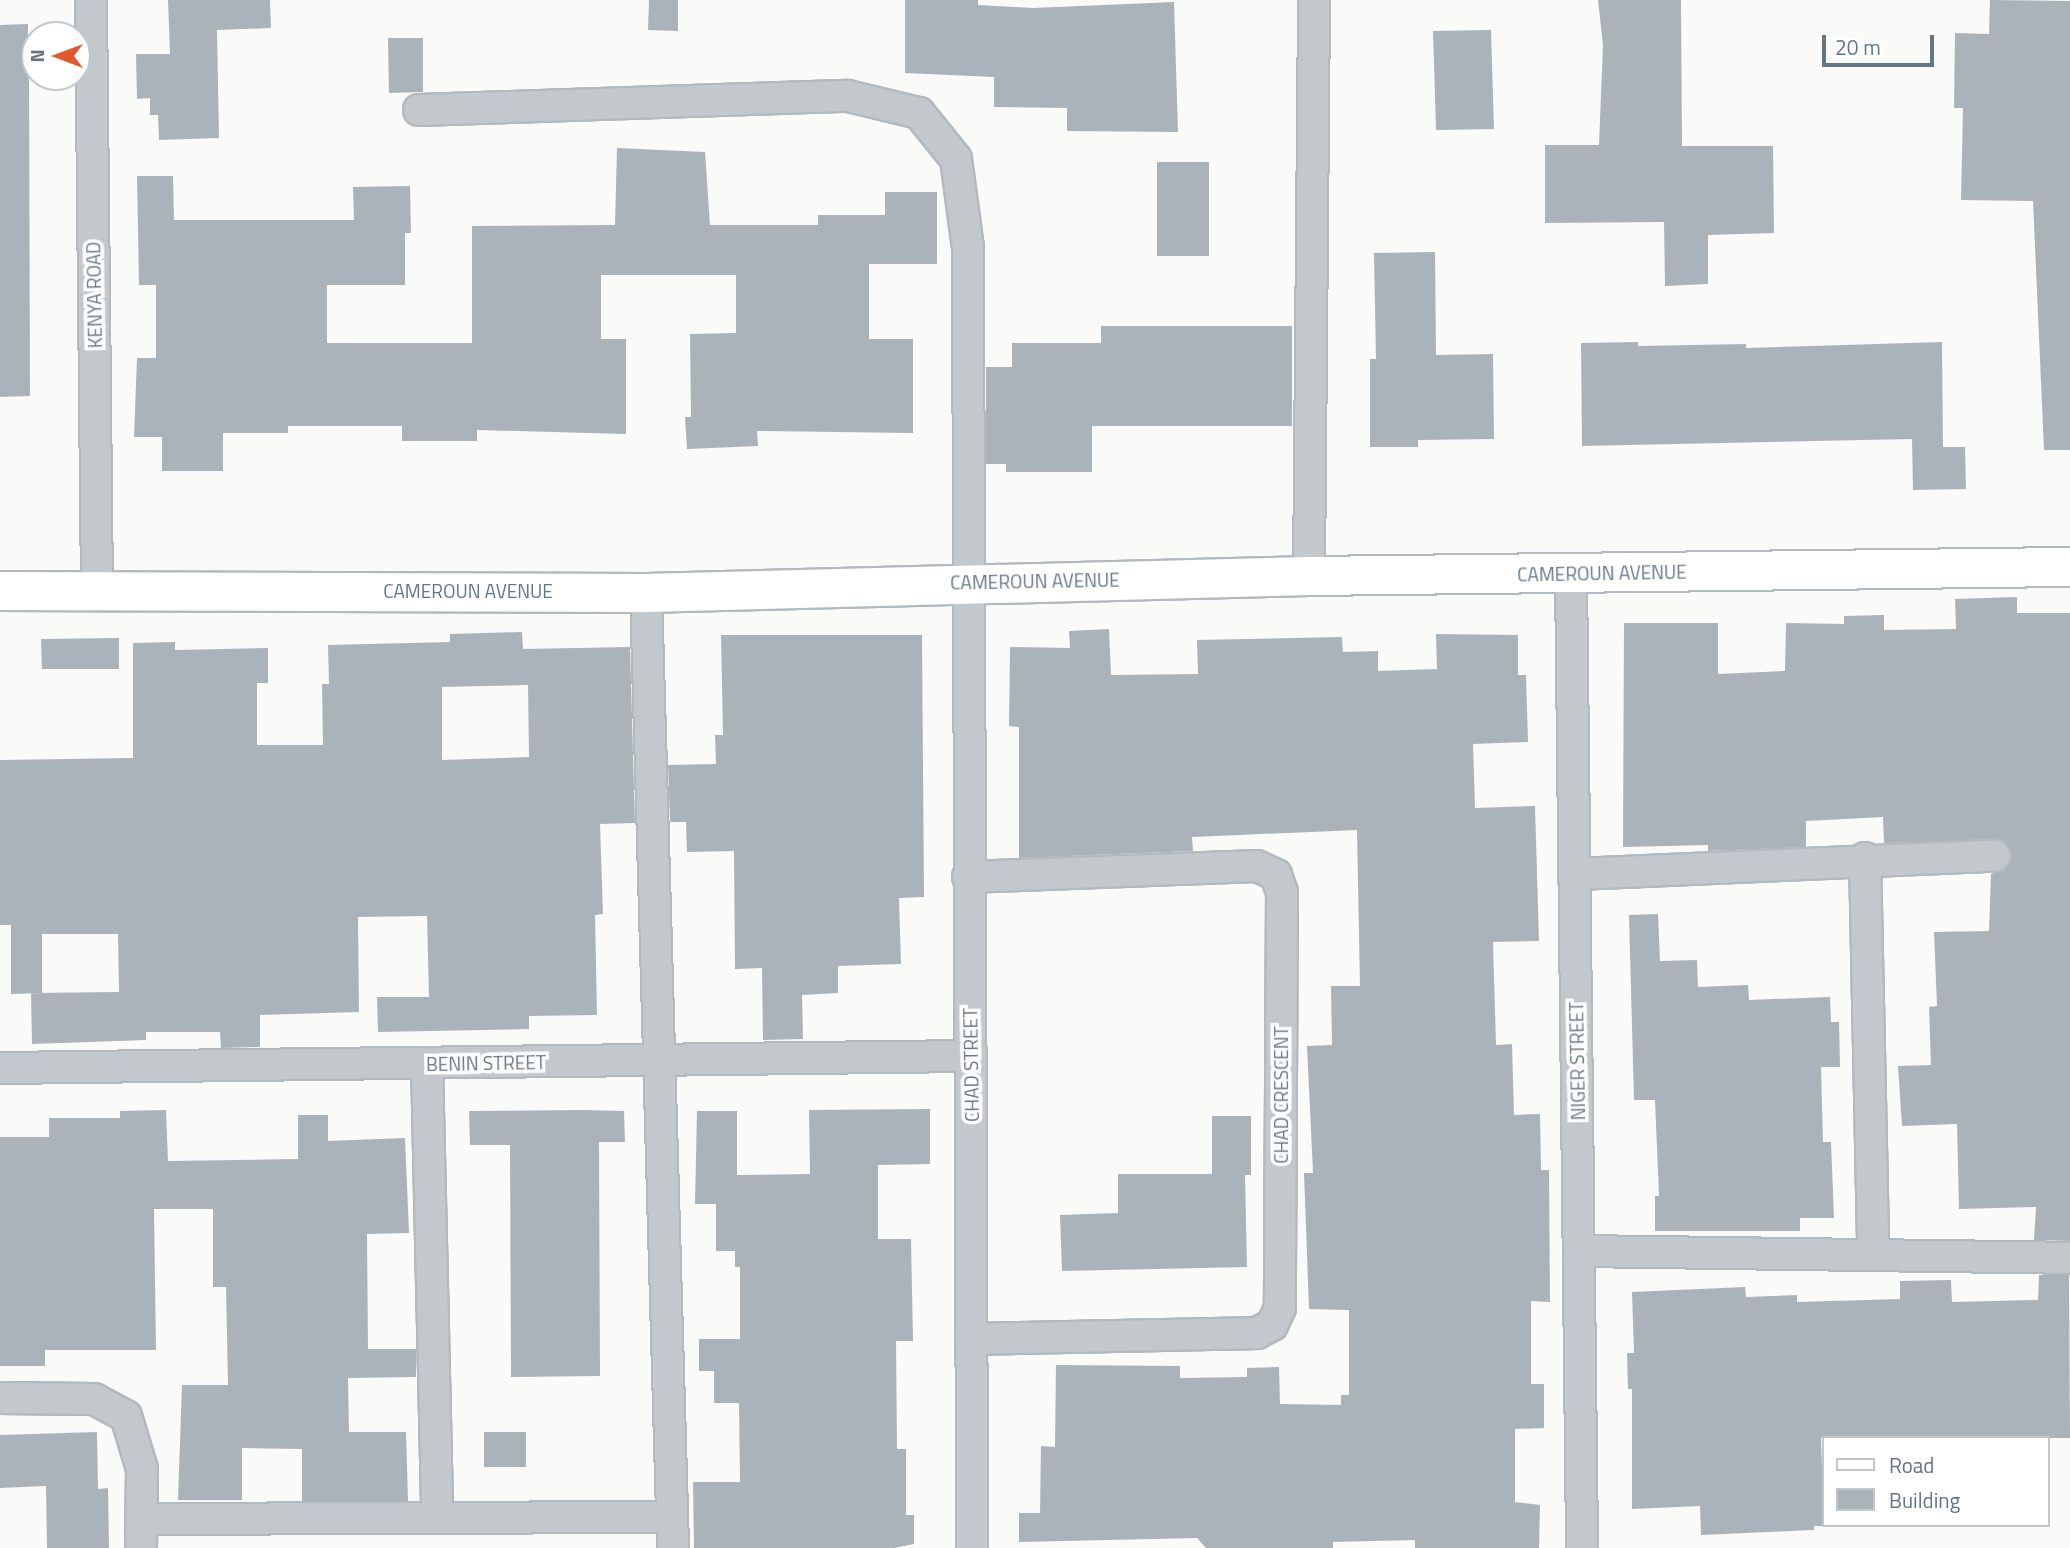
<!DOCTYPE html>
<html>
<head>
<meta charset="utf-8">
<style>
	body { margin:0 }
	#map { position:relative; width:2070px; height:1548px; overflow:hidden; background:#fafaf8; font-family:"Titillium Web",sans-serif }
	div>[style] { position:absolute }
	.building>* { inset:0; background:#aab3b9 }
	.roads { filter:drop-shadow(2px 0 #b3babf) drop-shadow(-2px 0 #b3babf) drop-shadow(0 2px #b3babf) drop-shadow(0 -2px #b3babf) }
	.street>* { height:30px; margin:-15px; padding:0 15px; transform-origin:15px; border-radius:15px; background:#c3c8cc }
	.secondary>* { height:38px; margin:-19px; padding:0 19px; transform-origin:19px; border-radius:19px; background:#fff }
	span { translate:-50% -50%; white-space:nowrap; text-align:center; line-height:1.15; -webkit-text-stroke:7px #fff; paint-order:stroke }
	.street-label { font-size:19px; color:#657683 }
	.legend { position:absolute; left:1822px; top:1436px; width:228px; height:91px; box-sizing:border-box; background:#fff; border:2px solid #c1c8cd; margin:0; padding:9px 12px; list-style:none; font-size:21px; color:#657683 }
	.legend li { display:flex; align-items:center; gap:14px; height:35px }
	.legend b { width:35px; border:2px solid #c1c8cd }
	.north { position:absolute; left:21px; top:21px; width:70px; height:70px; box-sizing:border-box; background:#fff; border:2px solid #c1c8cd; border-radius:50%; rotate:270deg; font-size:19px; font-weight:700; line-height:28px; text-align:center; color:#657683 }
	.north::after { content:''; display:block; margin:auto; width:24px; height:32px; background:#e4572e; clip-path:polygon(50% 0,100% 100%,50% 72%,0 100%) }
	.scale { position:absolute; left:1822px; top:35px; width:112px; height:32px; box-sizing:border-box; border:4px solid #657683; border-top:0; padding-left:9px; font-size:21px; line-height:24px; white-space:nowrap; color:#657683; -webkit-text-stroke:5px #fff; paint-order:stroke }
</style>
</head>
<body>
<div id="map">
	<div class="building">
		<div style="clip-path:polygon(168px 0,270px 0,271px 28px,217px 30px,219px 138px,159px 140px,158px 115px,150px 115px,150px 98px,137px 99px,136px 54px,170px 54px)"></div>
		<div style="clip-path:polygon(649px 0,678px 0,678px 31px,648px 30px)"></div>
		<div style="clip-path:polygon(905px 0,978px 0,978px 5px,1033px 8px,1174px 2px,1178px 132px,1067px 131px,1067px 108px,994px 107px,994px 77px,905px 73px)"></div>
		<div style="clip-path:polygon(1598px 0,1681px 0,1682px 146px,1773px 146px,1774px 233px,1708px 235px,1708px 284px,1665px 286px,1664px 222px,1545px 223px,1545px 145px,1599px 145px,1603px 45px)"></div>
		<div style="clip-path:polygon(1990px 0,2070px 1px,2070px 450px,2044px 450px,2033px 201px,1961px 200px,1963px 108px,1954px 108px,1955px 33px,1989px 34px)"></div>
		<div style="clip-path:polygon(28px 24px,28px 35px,35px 35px,35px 66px,29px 66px,30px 396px,0 397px,0 25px)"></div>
		<div style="clip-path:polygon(1491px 30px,1494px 129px,1436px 130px,1433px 31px)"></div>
		<div style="clip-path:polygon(388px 38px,423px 38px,423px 92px,389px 93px)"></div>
		<div style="clip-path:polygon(617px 148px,705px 152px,710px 225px,818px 225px,818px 215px,885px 215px,885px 192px,937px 192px,937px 264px,869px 264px,869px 339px,913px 339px,913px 433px,757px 431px,758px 446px,687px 449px,685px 417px,691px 417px,690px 334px,736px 333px,736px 275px,601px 275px,601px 339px,626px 339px,626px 434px,477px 430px,477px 441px,402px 441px,402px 426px,288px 426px,288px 433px,223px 433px,223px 471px,162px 471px,162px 437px,134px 437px,137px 358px,156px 358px,156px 285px,139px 285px,137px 176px,173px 176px,174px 220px,354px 220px,353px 187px,410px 186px,411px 233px,405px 233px,405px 285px,327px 285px,327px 343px,472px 343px,472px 226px,615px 225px)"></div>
		<div style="clip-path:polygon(1157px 162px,1209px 162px,1209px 256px,1157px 256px)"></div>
		<div style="clip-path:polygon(1435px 252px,1436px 355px,1493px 354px,1494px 439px,1418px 440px,1418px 447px,1370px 447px,1370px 359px,1376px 359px,1374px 253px)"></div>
		<div style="clip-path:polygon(1101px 326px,1292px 326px,1292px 426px,1092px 426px,1092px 472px,1006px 472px,1006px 464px,986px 464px,986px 367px,1012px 367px,1012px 343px,1101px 343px)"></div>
		<div style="clip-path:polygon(1638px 342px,1638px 346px,1746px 344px,1746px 348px,1942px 342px,1943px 447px,1965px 447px,1966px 489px,1913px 490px,1912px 439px,1582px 446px,1581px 343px)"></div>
		<div style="clip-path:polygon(2017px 597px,2017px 613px,2070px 613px,2070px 1241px,2034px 1240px,2036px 1207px,1959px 1209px,1957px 1124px,1902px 1126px,1898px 1066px,1931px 1065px,1929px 1007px,1937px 1006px,1934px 932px,1989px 931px,1991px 874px,2005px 870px,2012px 856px,2004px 841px,1884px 843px,1883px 817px,1806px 821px,1806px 847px,1708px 851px,1708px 845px,1623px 847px,1624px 623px,1718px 623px,1718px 674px,1785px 671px,1786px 623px,1844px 624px,1844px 616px,1884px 615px,1884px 630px,1956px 629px,1955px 599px)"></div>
		<div style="clip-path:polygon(1109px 629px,1111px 675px,1198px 674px,1197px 640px,1342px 637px,1343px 652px,1378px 651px,1378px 671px,1437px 669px,1436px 634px,1518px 635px,1518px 675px,1526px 675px,1528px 742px,1473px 744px,1475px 808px,1535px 806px,1539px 941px,1493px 942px,1496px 1045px,1512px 1044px,1514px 1115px,1540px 1114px,1541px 1170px,1549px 1170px,1550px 1302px,1531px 1301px,1531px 1384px,1544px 1384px,1544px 1428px,1515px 1429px,1515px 1502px,1540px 1505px,1539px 1548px,1415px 1548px,1415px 1540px,1333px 1542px,1333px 1548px,1206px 1548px,1197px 1538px,1019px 1542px,1019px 1513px,1040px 1513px,1041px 1446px,1055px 1447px,1056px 1365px,1180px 1366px,1180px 1378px,1247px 1377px,1247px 1368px,1279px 1367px,1280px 1404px,1341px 1405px,1341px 1395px,1349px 1395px,1349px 1310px,1309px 1309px,1304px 1173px,1313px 1173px,1307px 1046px,1332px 1045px,1331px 986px,1360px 986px,1357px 830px,1192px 837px,1193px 851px,1019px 858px,1019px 727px,1009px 726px,1010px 647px,1070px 648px,1069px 631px)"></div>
		<div style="clip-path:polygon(evenodd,522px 632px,523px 649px,630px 647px,635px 823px,600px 824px,603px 914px,595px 915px,597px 1015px,529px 1016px,529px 1029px,378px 1032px,377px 997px,429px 997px,427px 916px,358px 917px,359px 1012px,260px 1015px,260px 1047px,221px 1048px,220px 1032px,146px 1032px,146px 1040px,32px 1044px,31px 993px,119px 992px,118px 934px,42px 934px,42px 993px,11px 994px,11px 925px,0 925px,0 760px,133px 758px,133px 643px,175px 642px,175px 650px,268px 648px,268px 683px,257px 683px,257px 745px,323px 745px,322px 684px,329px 684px,328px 645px,450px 642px,450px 634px,522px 632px,528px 685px,529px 757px,442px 760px,442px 687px,528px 685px)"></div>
		<div style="clip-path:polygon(721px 635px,922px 635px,924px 897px,899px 898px,901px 964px,838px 966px,838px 993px,802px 995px,803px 1039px,763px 1040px,762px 968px,735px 969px,734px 851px,687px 852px,686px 822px,670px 822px,668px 765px,716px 764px,715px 735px,723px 735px)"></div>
		<div style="clip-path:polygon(119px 638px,119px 669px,42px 669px,41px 639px)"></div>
		<div style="clip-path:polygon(1658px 914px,1660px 961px,1697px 960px,1698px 987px,1748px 985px,1749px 1000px,1830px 997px,1831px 1022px,1839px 1022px,1840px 1067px,1821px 1067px,1823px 1142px,1831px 1142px,1834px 1218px,1800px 1218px,1800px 1231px,1655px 1231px,1655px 1196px,1659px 1196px,1655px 1100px,1634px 1100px,1629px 915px)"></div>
		<div style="clip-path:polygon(930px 1109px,930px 1164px,878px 1165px,878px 1239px,911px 1239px,913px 1341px,896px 1341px,897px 1449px,906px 1449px,906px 1515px,914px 1515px,914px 1544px,894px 1548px,694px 1548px,693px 1482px,740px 1482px,739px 1403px,714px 1403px,714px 1371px,699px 1371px,699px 1339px,740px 1339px,740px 1267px,735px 1267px,735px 1251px,716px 1251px,716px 1204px,695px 1204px,697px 1111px,737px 1111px,737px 1175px,810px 1174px,809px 1110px)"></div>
		<div style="clip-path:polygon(166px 1110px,168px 1161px,298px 1159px,298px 1115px,328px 1115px,328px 1141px,405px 1138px,409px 1233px,367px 1234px,368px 1349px,416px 1349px,416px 1377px,348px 1378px,349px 1432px,406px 1432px,408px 1501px,302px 1501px,302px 1449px,242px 1448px,242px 1500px,178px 1500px,182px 1385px,228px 1385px,226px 1287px,213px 1287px,213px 1209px,154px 1209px,156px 1350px,45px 1350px,45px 1366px,0 1366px,0 1137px,49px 1137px,49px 1118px,120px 1118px,120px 1111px)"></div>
		<div style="clip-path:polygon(583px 1110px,624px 1111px,625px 1142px,599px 1142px,600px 1376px,511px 1377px,510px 1145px,470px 1145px,469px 1111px)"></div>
		<div style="clip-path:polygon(1212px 1116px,1251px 1116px,1251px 1175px,1245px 1175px,1247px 1267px,1062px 1271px,1060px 1215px,1118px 1213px,1118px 1174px,1212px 1174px)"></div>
		<div style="clip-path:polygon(2039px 1275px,2069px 1275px,2070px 1438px,1821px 1438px,1824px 1526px,1814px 1526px,1814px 1530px,1701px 1535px,1700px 1506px,1632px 1509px,1632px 1389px,1628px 1389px,1627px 1353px,1634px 1353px,1632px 1292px,1745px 1287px,1746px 1297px,1797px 1295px,1797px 1302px,1900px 1299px,1900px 1281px,1951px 1280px,1952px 1302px,2038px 1300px)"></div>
		<div style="clip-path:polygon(97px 1432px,98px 1489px,108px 1488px,109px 1548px,47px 1548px,46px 1486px,0 1488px,0 1435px)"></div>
		<div style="clip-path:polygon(484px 1432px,526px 1432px,526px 1467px,484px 1467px)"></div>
	</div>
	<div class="roads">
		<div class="street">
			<div style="left:91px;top:0;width:589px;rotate:89.42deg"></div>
			<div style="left:419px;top:110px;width:429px;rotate:-1.9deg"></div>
			<div style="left:848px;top:96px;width:73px;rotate:13.5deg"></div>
			<div style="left:919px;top:113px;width:59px;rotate:51.2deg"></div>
			<div style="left:956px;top:159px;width:90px;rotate:82.3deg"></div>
			<div style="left:968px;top:248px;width:1300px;rotate:89.82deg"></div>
			<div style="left:1571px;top:574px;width:974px;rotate:89.35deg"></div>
			<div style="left:1309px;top:576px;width:576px;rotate:-89.5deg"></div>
			<div style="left:646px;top:593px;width:955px;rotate:88.38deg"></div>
			<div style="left:1865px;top:858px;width:397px;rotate:88.8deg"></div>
			<div style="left:1575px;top:874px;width:420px;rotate:-2.5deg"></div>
			<div style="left:968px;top:877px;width:289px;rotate:-2.2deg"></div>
			<div style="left:1257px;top:866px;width:21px;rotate:25deg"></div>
			<div style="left:1276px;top:875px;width:18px;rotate:71deg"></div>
			<div style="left:1282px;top:892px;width:416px;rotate:90.3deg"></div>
			<div style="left:1280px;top:1308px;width:19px;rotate:115deg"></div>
			<div style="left:1272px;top:1325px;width:17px;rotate:152deg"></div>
			<div style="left:1257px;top:1333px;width:283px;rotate:178.8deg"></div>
			<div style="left:427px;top:1064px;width:453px;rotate:88.7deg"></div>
			<div style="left:0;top:1068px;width:971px;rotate:-0.71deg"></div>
			<div style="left:1579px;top:1251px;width:491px;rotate:0.8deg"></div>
			<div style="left:0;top:1398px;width:94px;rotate:0.6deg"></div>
			<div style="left:94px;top:1399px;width:36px;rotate:28deg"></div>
			<div style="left:126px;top:1416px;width:55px;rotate:73.2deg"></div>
			<div style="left:142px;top:1469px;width:79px;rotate:90.7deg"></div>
			<div style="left:141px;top:1519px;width:531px;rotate:-0.22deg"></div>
		</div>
		<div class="secondary">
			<div style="left:0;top:591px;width:646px;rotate:0.18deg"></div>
			<div style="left:646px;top:593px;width:663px;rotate:-1.47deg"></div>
			<div style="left:1309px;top:576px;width:761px;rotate:-0.68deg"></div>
		</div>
	</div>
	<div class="street-label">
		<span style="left:94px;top:295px;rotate:-91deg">KENYA ROAD</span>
		<span style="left:1602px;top:573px;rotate:-1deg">CAMEROUN AVENUE</span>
		<span style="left:1035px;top:581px;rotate:-1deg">CAMEROUN AVENUE</span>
		<span style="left:468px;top:591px">CAMEROUN AVENUE</span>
		<span style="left:1577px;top:1061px;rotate:-91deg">NIGER STREET</span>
		<span style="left:486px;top:1063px;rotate:-1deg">BENIN STREET</span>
		<span style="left:971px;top:1065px;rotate:-91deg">CHAD STREET</span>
		<span style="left:1281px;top:1095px;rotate:-90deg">CHAD CRESCENT</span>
	</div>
	<ul class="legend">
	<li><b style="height:9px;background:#fff"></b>Road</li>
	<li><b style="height:19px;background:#aab3b9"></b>Building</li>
	</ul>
	<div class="north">N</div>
	<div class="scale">20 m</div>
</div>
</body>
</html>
